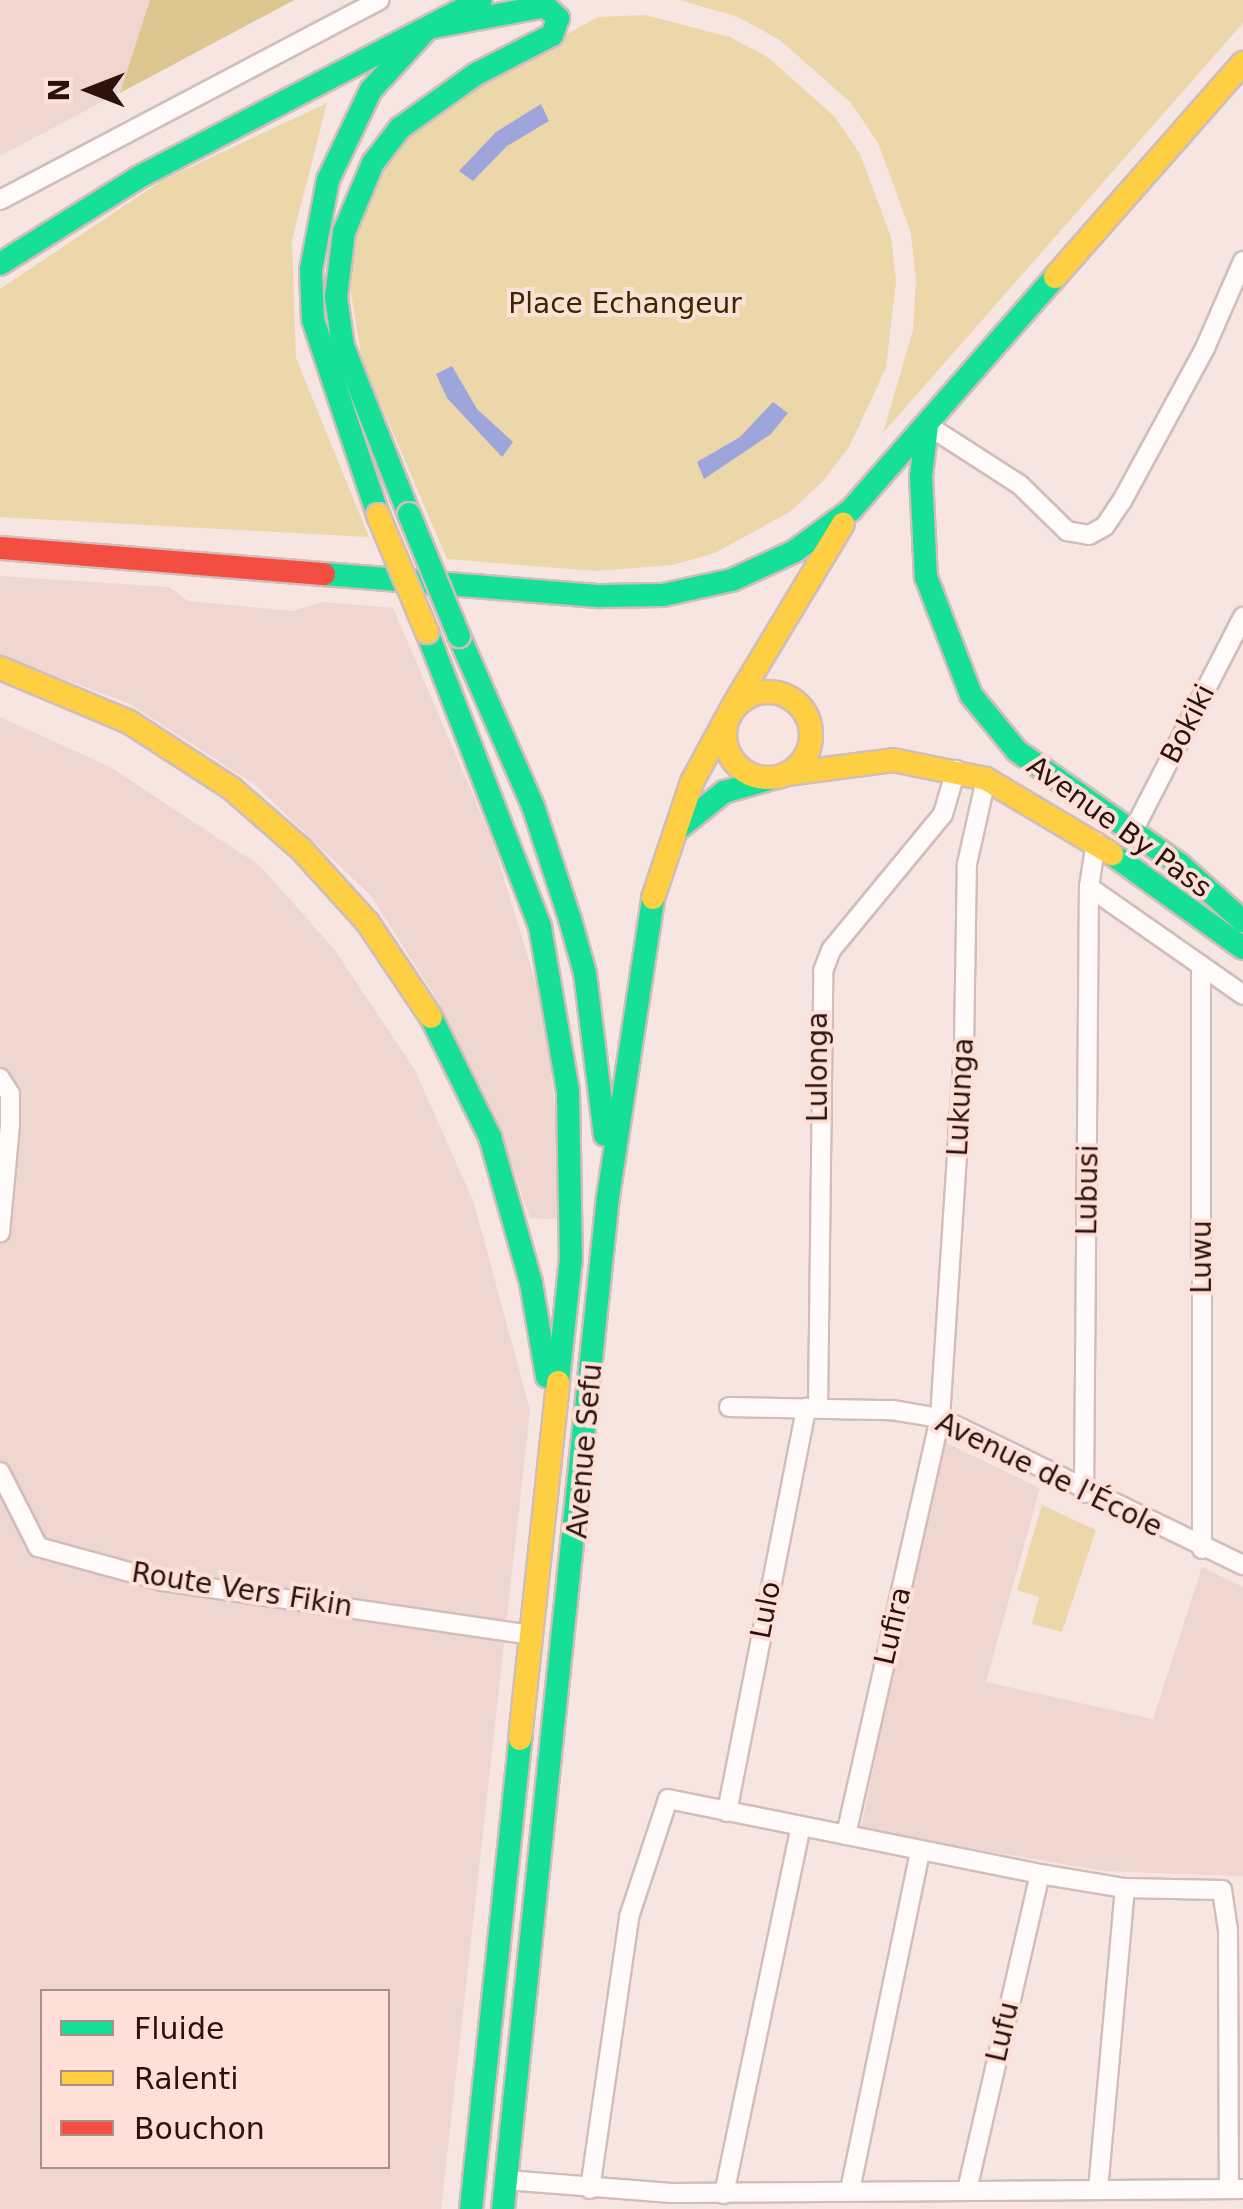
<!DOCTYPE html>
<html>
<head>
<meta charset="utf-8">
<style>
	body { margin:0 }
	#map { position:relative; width:1243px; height:2209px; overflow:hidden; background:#f6e5e1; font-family:"DejaVu Sans",sans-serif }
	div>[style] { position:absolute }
	.built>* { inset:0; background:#f0d6d0 }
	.green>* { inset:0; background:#ecd7ab }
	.forest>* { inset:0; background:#ddc690 }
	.water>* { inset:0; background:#9ea5da }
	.roads { filter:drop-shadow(2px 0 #d2bdb8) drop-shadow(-2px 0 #d2bdb8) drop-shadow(0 2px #d2bdb8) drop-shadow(0 -2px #d2bdb8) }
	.street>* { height:18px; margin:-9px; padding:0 9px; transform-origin:9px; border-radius:9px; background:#fefbfa }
	.fast>* { height:22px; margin:-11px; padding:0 11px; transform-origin:11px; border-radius:11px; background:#16e098 }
	.slow>* { height:22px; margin:-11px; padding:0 11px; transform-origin:11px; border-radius:11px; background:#ffcf43 }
	.slow>.ring { margin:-11px; padding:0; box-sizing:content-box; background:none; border:22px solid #ffcf43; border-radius:50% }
	.jam>* { height:22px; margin:-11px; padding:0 11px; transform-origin:11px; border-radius:11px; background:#f24e42 }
	.bridges { filter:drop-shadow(2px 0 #d2bdb8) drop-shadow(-2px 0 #d2bdb8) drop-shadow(0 2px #d2bdb8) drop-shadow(0 -2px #d2bdb8) }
	.fast-bridge>* { height:22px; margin:-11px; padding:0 11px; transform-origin:11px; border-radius:11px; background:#16e098 }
	.slow-bridge>* { height:22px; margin:-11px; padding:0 11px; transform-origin:11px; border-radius:11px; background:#ffcf43 }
	span { translate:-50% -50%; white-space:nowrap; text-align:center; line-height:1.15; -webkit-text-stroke:8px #fee0d9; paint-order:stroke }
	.park-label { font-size:28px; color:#352a00 }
	.street-label { font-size:28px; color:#2b120d }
	.legend { position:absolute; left:40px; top:1989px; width:350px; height:180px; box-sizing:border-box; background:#fee0d9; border:2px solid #aa8e87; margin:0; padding:12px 18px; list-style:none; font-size:30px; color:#2b120d }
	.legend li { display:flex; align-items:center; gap:20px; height:50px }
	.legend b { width:50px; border:2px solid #aa8e87 }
	.north { position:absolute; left:40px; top:40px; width:100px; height:100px; -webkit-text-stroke:8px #fee0d9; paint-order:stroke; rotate:270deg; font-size:28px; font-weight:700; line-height:40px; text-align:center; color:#2b120d }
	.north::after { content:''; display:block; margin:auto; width:35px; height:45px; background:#2b120d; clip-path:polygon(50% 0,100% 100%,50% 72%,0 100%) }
</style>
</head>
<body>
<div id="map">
	<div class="built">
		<div style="clip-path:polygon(0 0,294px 0,0 156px)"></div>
		<div style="clip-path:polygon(0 576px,169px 587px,188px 601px,293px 611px,323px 602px,393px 608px,492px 840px,545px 1012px,558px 1139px,557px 1219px,530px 1218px,495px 1115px,438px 1001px,371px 896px,254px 784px,130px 704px,0 655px)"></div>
		<div style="clip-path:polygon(evenodd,0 717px,110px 767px,259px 865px,334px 949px,415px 1070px,474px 1203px,530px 1410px,441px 2209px,0 2209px,0 717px,42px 1992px,388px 1992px,388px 2166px,42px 2166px,42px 1992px)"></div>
		<div style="clip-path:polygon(940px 1440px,1040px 1488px,986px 1682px,1153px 1719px,1202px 1567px,1243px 1587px,1243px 1876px,1103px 1871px,861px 1829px)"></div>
	</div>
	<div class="green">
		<div style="clip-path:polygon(680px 0,1243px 0,1243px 23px,883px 433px,913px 330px,916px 281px,911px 233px,878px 143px,851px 103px,780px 40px,738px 17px)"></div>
		<div style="clip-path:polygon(645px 15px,730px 37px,769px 58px,835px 117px,860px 154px,891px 237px,896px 281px,886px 368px,849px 447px,823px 481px,791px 511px,715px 553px,673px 565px,596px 571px,447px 559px,362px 360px,349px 281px,356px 235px,384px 165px,416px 131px,481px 81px,598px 17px)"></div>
		<div style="clip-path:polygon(327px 103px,292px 240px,296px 358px,369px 537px,0 517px,0 289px,161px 181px)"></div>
		<div style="clip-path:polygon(1042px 1505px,1096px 1530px,1062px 1632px,1032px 1624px,1039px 1597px,1017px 1590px)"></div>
	</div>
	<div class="forest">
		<div style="clip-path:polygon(150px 0,294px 0,120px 93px)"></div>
	</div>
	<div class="water">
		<div style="clip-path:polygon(541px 104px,549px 121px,507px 146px,473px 181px,459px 171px,496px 132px)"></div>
		<div style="clip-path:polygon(452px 366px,477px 409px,513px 442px,502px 457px,447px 398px,436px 374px)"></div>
		<div style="clip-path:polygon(773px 402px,788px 413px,771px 434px,704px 479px,697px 462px,740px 437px)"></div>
	</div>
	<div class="roads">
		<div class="street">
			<div style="left:0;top:200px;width:429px;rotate:-27.8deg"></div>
			<div style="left:927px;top:425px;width:111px;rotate:32.8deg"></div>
			<div style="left:1020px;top:485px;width:66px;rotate:44.4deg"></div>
			<div style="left:1067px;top:531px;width:22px;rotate:10deg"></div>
			<div style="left:1089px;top:535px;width:18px;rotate:-29deg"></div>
			<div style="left:1105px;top:526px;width:30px;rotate:-56deg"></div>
			<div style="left:1122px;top:501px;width:174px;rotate:-61.5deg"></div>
			<div style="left:1205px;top:348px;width:95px;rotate:-66.4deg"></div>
			<div style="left:1133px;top:831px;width:241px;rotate:-62.8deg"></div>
			<div style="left:1089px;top:887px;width:188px;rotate:35deg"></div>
			<div style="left:1201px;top:965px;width:584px;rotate:89.9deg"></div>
			<div style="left:0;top:1078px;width:19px;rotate:58deg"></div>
			<div style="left:10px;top:1094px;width:31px;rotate:90deg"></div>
			<div style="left:10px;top:1125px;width:108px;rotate:95.3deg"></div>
			<div style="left:729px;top:1407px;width:163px;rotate:1.1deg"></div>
			<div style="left:892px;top:1410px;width:49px;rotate:9.5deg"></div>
			<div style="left:940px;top:1418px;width:337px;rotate:25.9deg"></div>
			<div style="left:818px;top:1408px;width:437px;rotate:-89.3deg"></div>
			<div style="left:823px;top:971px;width:22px;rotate:-69deg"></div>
			<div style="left:831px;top:950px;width:176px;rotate:-50.5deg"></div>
			<div style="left:943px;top:814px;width:46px;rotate:-73.5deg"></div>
			<div style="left:0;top:1472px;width:84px;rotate:63.1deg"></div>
			<div style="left:38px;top:1547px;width:129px;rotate:15.3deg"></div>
			<div style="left:162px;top:1581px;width:374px;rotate:8.3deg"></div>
			<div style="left:1084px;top:1493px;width:606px;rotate:-89.53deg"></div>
			<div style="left:1089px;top:887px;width:46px;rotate:-81.2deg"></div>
			<div style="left:727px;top:1812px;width:412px;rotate:-78.9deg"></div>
			<div style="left:846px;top:1835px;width:427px;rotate:-77.3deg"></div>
			<div style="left:940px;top:1418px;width:372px;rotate:-86.3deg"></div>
			<div style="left:964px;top:1047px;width:183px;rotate:-89.1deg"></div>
			<div style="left:967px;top:864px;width:87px;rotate:-77.4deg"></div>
			<div style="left:506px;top:2180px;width:166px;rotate:4.5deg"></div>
			<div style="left:671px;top:2193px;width:572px;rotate:-0.4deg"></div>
			<div style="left:590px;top:2189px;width:275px;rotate:-81.8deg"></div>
			<div style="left:629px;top:1917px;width:124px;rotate:-71.7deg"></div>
			<div style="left:668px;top:1799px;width:379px;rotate:11.4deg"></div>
			<div style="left:1040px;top:1874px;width:86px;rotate:9.4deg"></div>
			<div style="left:1125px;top:1888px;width:97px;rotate:1.2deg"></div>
			<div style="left:1222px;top:1890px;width:40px;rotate:81.5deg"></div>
			<div style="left:1228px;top:1930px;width:259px;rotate:89.8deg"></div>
			<div style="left:850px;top:2190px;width:346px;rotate:-78.3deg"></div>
			<div style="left:967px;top:2190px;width:324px;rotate:-77deg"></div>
			<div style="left:1098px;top:2190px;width:303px;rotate:-84.9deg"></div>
			<div style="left:724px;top:2194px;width:375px;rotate:-78.2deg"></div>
		</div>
		<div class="fast">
			<div style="left:0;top:264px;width:164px;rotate:-32deg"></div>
			<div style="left:139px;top:177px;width:385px;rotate:-27.4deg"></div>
			<div style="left:927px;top:425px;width:51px;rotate:96.7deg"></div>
			<div style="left:921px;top:476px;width:101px;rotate:87.2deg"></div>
			<div style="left:926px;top:577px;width:126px;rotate:69.1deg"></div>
			<div style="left:971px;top:695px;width:72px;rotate:50.6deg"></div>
			<div style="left:1017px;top:751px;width:198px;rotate:34.9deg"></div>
			<div style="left:1179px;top:864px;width:86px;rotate:41.7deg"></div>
			<div style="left:378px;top:515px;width:206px;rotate:-108.4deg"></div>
			<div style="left:313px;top:320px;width:50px;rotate:-92.3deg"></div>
			<div style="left:311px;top:270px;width:92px;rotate:-79.3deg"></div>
			<div style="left:328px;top:180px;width:100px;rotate:-64.5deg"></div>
			<div style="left:371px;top:90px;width:84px;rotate:-47.4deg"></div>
			<div style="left:428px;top:28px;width:119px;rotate:-10.6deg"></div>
			<div style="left:545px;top:6px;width:18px;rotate:43deg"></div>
			<div style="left:558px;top:18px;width:18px;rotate:109deg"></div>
			<div style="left:552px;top:35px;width:85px;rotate:152.8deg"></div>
			<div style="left:476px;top:74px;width:93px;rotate:144.6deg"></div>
			<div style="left:400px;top:128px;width:44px;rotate:127.6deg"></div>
			<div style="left:373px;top:163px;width:75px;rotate:112.8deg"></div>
			<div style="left:344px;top:232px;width:65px;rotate:97deg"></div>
			<div style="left:336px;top:297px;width:49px;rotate:81.9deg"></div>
			<div style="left:343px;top:346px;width:180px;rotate:68.6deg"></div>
			<div style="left:324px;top:574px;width:277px;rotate:4.6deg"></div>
			<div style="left:600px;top:596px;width:63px;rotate:-0.9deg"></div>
			<div style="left:663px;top:595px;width:71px;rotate:-12.3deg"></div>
			<div style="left:732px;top:580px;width:69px;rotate:-24.7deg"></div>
			<div style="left:795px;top:551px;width:69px;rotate:-36.2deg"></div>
			<div style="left:851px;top:510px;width:310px;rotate:-48.8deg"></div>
			<div style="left:427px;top:632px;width:316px;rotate:69deg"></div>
			<div style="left:540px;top:927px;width:166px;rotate:80.3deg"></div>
			<div style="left:568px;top:1091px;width:167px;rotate:89deg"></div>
			<div style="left:571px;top:1258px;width:125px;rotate:96deg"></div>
			<div style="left:459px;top:636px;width:185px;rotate:66.5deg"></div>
			<div style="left:533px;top:806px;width:119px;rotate:71.9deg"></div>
			<div style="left:570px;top:919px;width:56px;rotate:74.5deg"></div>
			<div style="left:585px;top:973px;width:163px;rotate:83deg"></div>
			<div style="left:678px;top:829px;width:59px;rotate:-38.8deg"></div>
			<div style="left:724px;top:792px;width:51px;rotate:-15.9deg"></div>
			<div style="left:1112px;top:854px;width:161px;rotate:35.7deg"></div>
			<div style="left:431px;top:1017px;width:134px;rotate:63.8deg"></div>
			<div style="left:490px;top:1137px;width:152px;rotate:74.3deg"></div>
			<div style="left:531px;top:1283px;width:95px;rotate:80.3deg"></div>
			<div style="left:471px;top:2209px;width:473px;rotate:-84deg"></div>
			<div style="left:503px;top:2209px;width:1017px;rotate:-84.08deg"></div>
			<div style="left:608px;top:1197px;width:302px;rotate:-81.4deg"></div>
		</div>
		<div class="slow">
			<div style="left:1055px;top:277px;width:285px;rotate:-48.7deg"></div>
			<div style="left:0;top:668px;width:140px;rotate:22.7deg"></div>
			<div style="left:129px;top:722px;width:121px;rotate:32.9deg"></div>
			<div style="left:231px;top:788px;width:93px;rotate:41.1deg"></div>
			<div style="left:301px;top:849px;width:100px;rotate:47.8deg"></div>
			<div style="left:368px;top:923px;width:113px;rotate:56.2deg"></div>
			<div class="ring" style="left:725px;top:692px;width:64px;height:64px"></div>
			<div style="left:733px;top:706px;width:213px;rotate:-58.9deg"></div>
			<div style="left:787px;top:774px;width:107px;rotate:-7.5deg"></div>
			<div style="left:893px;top:760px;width:95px;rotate:11.5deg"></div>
			<div style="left:986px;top:779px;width:147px;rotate:30.8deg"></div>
			<div style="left:653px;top:898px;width:122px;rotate:-71.4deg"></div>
			<div style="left:692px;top:782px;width:82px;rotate:-61.6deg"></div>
			<div style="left:520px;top:1739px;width:359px;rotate:-83.9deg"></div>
		</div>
		<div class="jam">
			<div style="left:0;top:548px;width:325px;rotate:4.6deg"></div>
		</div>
	</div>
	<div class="bridges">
		<div class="fast-bridge">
			<div style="left:409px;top:514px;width:132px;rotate:67.7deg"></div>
		</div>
		<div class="slow-bridge">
			<div style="left:378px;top:515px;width:127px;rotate:67.3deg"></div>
		</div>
	</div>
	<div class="park-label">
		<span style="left:625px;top:304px">Place Echangeur</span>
	</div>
	<div class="street-label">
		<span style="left:1188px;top:724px;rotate:-63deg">Bokiki</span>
		<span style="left:1119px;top:827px;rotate:36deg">Avenue By Pass</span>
		<span style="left:818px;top:1067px;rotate:-90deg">Lulonga</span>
		<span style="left:961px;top:1097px;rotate:-87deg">Lukunga</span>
		<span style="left:1088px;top:1190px;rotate:-89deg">Lubusi</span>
		<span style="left:1202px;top:1257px;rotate:-90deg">Luwu</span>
		<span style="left:585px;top:1451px;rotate:-85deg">Avenue Sefu</span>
		<span style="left:1049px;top:1475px;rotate:26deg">Avenue de l'École</span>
		<span style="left:242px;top:1590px;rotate:9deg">Route Vers Fikin</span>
		<span style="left:766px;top:1610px;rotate:-79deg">Lulo</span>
		<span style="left:893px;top:1626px;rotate:-77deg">Lufira</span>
		<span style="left:1003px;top:2032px;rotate:-77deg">Lufu</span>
	</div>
	<ul class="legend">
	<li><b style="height:12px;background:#16e098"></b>Fluide</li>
	<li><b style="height:12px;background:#ffcf43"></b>Ralenti</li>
	<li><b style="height:12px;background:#f24e42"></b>Bouchon</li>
	</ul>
	<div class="north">N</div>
</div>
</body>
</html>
